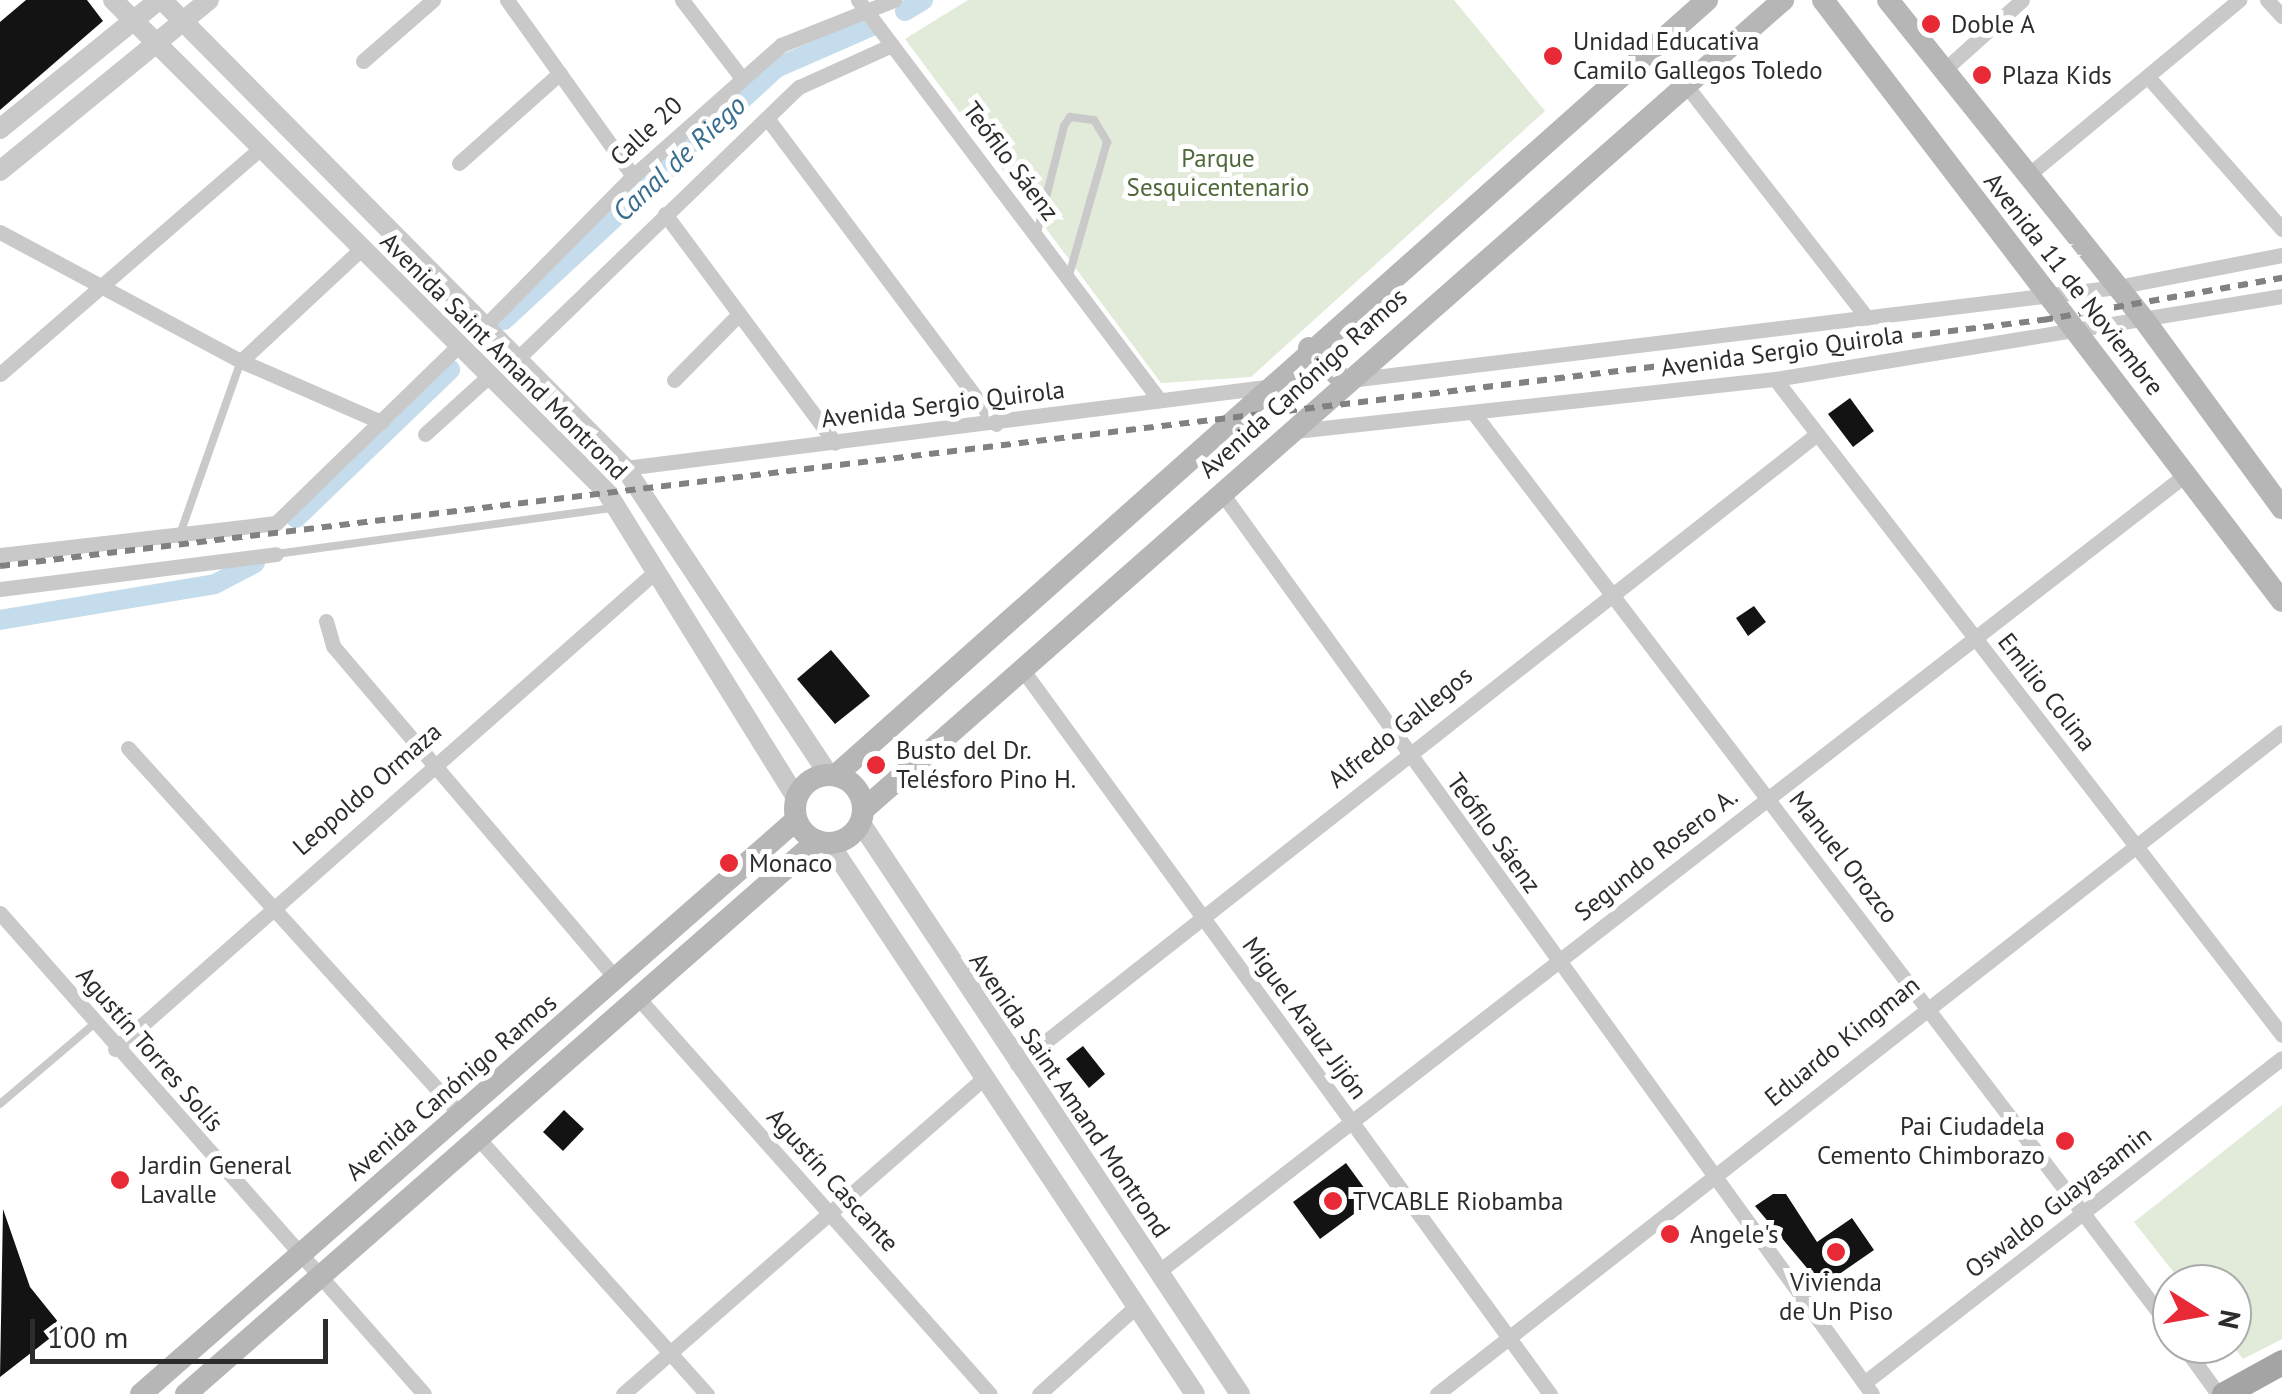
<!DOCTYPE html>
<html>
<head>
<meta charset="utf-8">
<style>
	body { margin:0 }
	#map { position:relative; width:2282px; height:1394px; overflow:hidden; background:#fff; font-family:"PT Sans",sans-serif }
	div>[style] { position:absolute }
	.green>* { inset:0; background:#e2ead9 }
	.canal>* { height:20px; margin:-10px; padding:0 10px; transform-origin:10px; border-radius:10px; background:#c4dceb }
	.building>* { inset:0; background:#131313 }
	.service>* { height:8px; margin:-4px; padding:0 4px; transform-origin:4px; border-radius:4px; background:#c9c9c9 }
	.minor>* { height:15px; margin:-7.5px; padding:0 7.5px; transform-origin:7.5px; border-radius:7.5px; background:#c9c9c9 }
	.tertiary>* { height:20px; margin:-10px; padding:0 10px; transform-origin:10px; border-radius:10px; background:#c9c9c9 }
	.secondary>* { height:22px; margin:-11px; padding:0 11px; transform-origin:11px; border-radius:11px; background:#b6b6b6 }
	.secondary>.ring { margin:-11px; padding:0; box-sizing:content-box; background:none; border:22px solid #b6b6b6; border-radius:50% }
	.primary>* { height:25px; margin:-12.5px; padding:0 12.5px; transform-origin:12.5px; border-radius:12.5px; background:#a4a4a4 }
	.rail>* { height:6px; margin-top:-3px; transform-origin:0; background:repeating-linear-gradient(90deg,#818181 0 10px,transparent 0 18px) }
	.dots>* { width:28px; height:28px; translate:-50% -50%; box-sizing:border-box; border:5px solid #fff; border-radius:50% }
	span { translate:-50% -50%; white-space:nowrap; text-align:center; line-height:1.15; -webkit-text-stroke:10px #fff; paint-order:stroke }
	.poi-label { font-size:25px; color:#2c2c2c }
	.left { translate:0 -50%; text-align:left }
	.right { translate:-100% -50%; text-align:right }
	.street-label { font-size:25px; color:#2c2c2c }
	.park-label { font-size:25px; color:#4f6839 }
	.water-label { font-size:28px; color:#396d8f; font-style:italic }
	.north { position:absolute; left:2152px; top:1264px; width:100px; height:100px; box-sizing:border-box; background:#fff; border:2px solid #ababab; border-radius:50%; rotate:101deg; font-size:28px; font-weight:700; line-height:40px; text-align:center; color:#2c2c2c }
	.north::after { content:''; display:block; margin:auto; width:35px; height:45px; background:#e82936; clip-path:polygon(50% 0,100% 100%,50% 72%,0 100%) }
	.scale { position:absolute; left:30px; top:1319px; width:298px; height:45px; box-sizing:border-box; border:5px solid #2c2c2c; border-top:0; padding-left:12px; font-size:30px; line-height:35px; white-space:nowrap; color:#2c2c2c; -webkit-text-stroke:8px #fff; paint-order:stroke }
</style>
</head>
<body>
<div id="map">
	<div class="green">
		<div style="clip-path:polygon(968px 0,1454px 0,1545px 111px,1251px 377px,1161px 383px,905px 39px)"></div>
		<div style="clip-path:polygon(2282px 1105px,2282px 1339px,2243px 1359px,2231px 1344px,2232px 1284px,2183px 1284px,2134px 1222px)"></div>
	</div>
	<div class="canal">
		<div style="left:905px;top:11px;width:21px;rotate:-31deg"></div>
		<div style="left:504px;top:320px;width:371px;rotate:-42.8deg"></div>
		<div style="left:776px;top:68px;width:107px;rotate:-23.7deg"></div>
		<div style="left:296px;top:518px;width:214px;rotate:-43.9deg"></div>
		<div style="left:0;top:620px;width:218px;rotate:-9.5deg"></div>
		<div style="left:215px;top:584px;width:45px;rotate:-27.7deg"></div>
	</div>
	<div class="building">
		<div style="clip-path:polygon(26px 0,87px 0,103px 21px,0 110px,0 22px)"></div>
		<div style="clip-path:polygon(1850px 398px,1874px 431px,1853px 447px,1828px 414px)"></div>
		<div style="clip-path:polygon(1754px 606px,1766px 622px,1748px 636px,1736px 618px)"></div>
		<div style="clip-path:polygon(831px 650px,870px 696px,835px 724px,797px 679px)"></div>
		<div style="clip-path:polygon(1083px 1046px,1105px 1074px,1089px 1088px,1066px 1059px)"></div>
		<div style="clip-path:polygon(564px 1110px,584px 1129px,563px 1151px,543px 1132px)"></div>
		<div style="clip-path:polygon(1346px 1163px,1373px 1200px,1320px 1239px,1293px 1202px)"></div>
		<div style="clip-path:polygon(1773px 1194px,1786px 1194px,1817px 1242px,1852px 1218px,1874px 1250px,1822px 1286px,1755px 1206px)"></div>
		<div style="clip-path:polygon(3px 1209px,30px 1287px,63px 1328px,0 1377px)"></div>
	</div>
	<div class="service">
		<div style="left:1037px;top:233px;width:110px;rotate:-75.8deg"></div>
		<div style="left:1064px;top:126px;width:11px;rotate:-56deg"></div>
		<div style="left:1070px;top:117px;width:24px;rotate:7deg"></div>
		<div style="left:1094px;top:120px;width:26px;rotate:59deg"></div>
		<div style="left:1107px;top:142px;width:142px;rotate:105.9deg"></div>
		<div style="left:180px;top:534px;width:183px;rotate:-70.6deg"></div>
		<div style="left:276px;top:554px;width:340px;rotate:-7.8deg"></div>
		<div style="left:0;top:1104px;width:123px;rotate:-40.4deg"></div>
	</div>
	<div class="minor">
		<div style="left:507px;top:0;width:216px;rotate:54.4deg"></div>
		<div style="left:682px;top:0;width:97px;rotate:52.5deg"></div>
		<div style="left:858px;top:0;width:500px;rotate:53deg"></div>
		<div style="left:2267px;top:0;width:22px;rotate:47deg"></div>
		<div style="left:363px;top:61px;width:93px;rotate:-41.1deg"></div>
		<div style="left:1943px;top:71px;width:106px;rotate:-41.9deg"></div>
		<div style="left:2148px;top:77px;width:203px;rotate:48.6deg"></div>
		<div style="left:1685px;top:84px;width:296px;rotate:52.1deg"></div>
		<div style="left:767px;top:118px;width:382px;rotate:53.2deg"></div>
		<div style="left:459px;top:163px;width:135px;rotate:-41.7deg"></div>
		<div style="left:2027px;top:176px;width:276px;rotate:-39.7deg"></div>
		<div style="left:665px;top:214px;width:285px;rotate:53.4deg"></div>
		<div style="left:0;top:232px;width:273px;rotate:28.2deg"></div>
		<div style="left:241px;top:361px;width:153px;rotate:23.5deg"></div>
		<div style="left:485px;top:326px;width:211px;rotate:-45.4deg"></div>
		<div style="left:633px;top:176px;width:198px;rotate:-41.5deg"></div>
		<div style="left:781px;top:45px;width:122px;rotate:-21.7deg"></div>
		<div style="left:517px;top:359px;width:392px;rotate:-44deg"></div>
		<div style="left:799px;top:87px;width:102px;rotate:-24.3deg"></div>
		<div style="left:241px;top:361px;width:166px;rotate:-43deg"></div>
		<div style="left:0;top:374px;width:347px;rotate:-40.9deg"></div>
		<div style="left:1775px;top:379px;width:829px;rotate:52.3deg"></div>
		<div style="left:674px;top:380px;width:93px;rotate:-45.4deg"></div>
		<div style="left:1350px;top:380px;width:773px;rotate:-6.91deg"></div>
		<div style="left:2117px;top:287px;width:168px;rotate:-11deg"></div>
		<div style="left:1475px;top:415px;width:1150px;rotate:52.7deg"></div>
		<div style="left:1295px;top:431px;width:483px;rotate:-6.2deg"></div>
		<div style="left:1775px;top:379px;width:514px;rotate:-9.3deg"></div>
		<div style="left:425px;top:434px;width:88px;rotate:-42.2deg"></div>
		<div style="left:625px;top:468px;width:646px;rotate:-7.2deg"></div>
		<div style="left:1221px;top:492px;width:1112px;rotate:54.18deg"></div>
		<div style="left:0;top:555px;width:278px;rotate:-6.6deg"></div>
		<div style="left:276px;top:523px;width:257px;rotate:-44.2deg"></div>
		<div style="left:0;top:589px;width:278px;rotate:-7.2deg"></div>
		<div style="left:326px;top:621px;width:26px;rotate:74deg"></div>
		<div style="left:333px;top:646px;width:436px;rotate:49.6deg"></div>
		<div style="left:1022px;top:669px;width:897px;rotate:53.94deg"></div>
		<div style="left:128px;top:748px;width:496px;rotate:47.8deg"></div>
		<div style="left:0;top:913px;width:641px;rotate:48.6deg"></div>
		<div style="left:639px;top:999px;width:528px;rotate:48.38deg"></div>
		<div style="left:115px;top:1049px;width:721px;rotate:-41.46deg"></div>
		<div style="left:1017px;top:1064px;width:1018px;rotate:-38.22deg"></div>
		<div style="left:477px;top:1137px;width:345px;rotate:48.2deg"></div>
		<div style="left:1158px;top:1272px;width:1300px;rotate:-37.81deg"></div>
		<div style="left:2182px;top:1344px;width:62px;rotate:54.2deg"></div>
		<div style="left:1864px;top:1383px;width:529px;rotate:-37.87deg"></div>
		<div style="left:623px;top:1394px;width:475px;rotate:-41.2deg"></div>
		<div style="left:1039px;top:1394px;width:127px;rotate:-42.1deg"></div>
		<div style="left:1437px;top:1394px;width:1073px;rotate:-38.08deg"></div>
	</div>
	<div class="tertiary">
		<div style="left:113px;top:0;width:696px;rotate:44.88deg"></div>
		<div style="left:606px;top:491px;width:361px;rotate:58.2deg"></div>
		<div style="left:162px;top:0;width:658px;rotate:45.31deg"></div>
		<div style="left:625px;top:468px;width:367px;rotate:56.4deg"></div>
		<div style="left:0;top:129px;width:205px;rotate:-39.1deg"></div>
		<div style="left:0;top:171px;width:270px;rotate:-39.3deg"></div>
		<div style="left:860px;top:822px;width:687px;rotate:56.4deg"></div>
		<div style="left:829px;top:843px;width:661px;rotate:56.41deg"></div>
	</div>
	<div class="secondary">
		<div style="left:1823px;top:0;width:756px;rotate:52.63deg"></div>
		<div style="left:1888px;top:0;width:411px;rotate:51.3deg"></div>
		<div style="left:2145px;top:321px;width:232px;rotate:53.8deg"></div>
		<div style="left:1309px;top:348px;width:48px;rotate:43.3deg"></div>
		<div class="ring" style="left:795px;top:775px;width:46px;height:46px"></div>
		<div style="left:836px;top:775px;width:1166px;rotate:-41.66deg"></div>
		<div style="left:863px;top:810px;width:1226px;rotate:-41.36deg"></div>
		<div style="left:141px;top:1394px;width:871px;rotate:-41.23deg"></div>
		<div style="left:186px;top:1394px;width:839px;rotate:-41.23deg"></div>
	</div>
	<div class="primary">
		<div style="left:2224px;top:1394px;width:66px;rotate:-28.9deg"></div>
	</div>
	<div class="rail">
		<div style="left:0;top:566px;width:2058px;rotate:-6.87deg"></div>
		<div style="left:2043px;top:320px;width:243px;rotate:-10deg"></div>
	</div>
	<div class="dots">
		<div style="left:1931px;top:24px;background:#e82936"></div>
		<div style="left:1553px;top:56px;background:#e82936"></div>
		<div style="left:1982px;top:75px;background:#e82936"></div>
		<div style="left:876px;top:765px;background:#e82936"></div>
		<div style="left:729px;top:863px;background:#e82936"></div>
		<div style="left:2065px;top:1141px;background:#e82936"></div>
		<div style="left:120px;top:1180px;background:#e82936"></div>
		<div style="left:1333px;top:1201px;background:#e82936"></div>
		<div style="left:1670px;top:1234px;background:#e82936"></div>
		<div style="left:1836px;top:1252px;background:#e82936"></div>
	</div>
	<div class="poi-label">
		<span class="left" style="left:1951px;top:24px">Doble A</span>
		<span class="left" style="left:1573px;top:56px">Unidad Educativa<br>Camilo Gallegos Toledo</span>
		<span class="left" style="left:2002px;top:75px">Plaza Kids</span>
		<span class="left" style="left:896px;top:765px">Busto del Dr.<br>Telésforo Pino H.</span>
		<span class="left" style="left:749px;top:863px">Monaco</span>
		<span class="right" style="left:2045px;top:1141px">Pai Ciudadela<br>Cemento Chimborazo</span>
		<span class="left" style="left:140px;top:1180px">Jardin General<br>Lavalle</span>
		<span class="left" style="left:1353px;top:1201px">TVCABLE Riobamba</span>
		<span class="left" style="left:1690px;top:1234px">Angele's</span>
		<span style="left:1836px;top:1297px">Vivienda<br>de Un Piso</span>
	</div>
	<div class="street-label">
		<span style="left:646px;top:131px;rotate:-43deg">Calle 20</span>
		<span style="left:1011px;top:161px;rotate:53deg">Teófilo Sáenz</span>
		<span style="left:2074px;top:284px;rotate:52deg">Avenida 11 de Noviembre</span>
		<span style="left:1782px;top:351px;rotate:-8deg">Avenida Sergio Quirola</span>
		<span style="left:504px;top:356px;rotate:45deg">Avenida Saint Amand Montrond</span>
		<span style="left:1303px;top:383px;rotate:-42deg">Avenida Canónigo Ramos</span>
		<span style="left:943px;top:404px;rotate:-7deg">Avenida Sergio Quirola</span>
		<span style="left:2047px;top:692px;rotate:52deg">Emilio Colina</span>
		<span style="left:1400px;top:727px;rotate:-39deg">Alfredo Gallegos</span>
		<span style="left:367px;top:789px;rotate:-41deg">Leopoldo Ormaza</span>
		<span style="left:1494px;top:833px;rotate:54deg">Teófilo Sáenz</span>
		<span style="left:1656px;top:854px;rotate:-38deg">Segundo Rosero A.</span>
		<span style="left:1844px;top:857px;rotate:52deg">Manuel Orozco</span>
		<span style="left:1305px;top:1018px;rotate:54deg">Miguel Arauz Jijón</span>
		<span style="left:1842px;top:1041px;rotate:-39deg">Eduardo Kingman</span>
		<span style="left:150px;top:1049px;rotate:49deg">Agustín Torres Solís</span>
		<span style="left:451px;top:1087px;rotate:-41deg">Avenida Canónigo Ramos</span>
		<span style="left:1070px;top:1095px;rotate:56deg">Avenida Saint Amand Montrond</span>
		<span style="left:833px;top:1180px;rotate:48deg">Agustín Cascante</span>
		<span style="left:2058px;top:1202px;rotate:-38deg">Oswaldo Guayasamin</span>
	</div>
	<div class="park-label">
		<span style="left:1218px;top:173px">Parque<br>Sesquicentenario</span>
	</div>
	<div class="water-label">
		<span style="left:679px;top:158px;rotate:-43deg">Canal de Riego</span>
	</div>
	<div class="north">N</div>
	<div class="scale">100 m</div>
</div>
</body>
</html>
